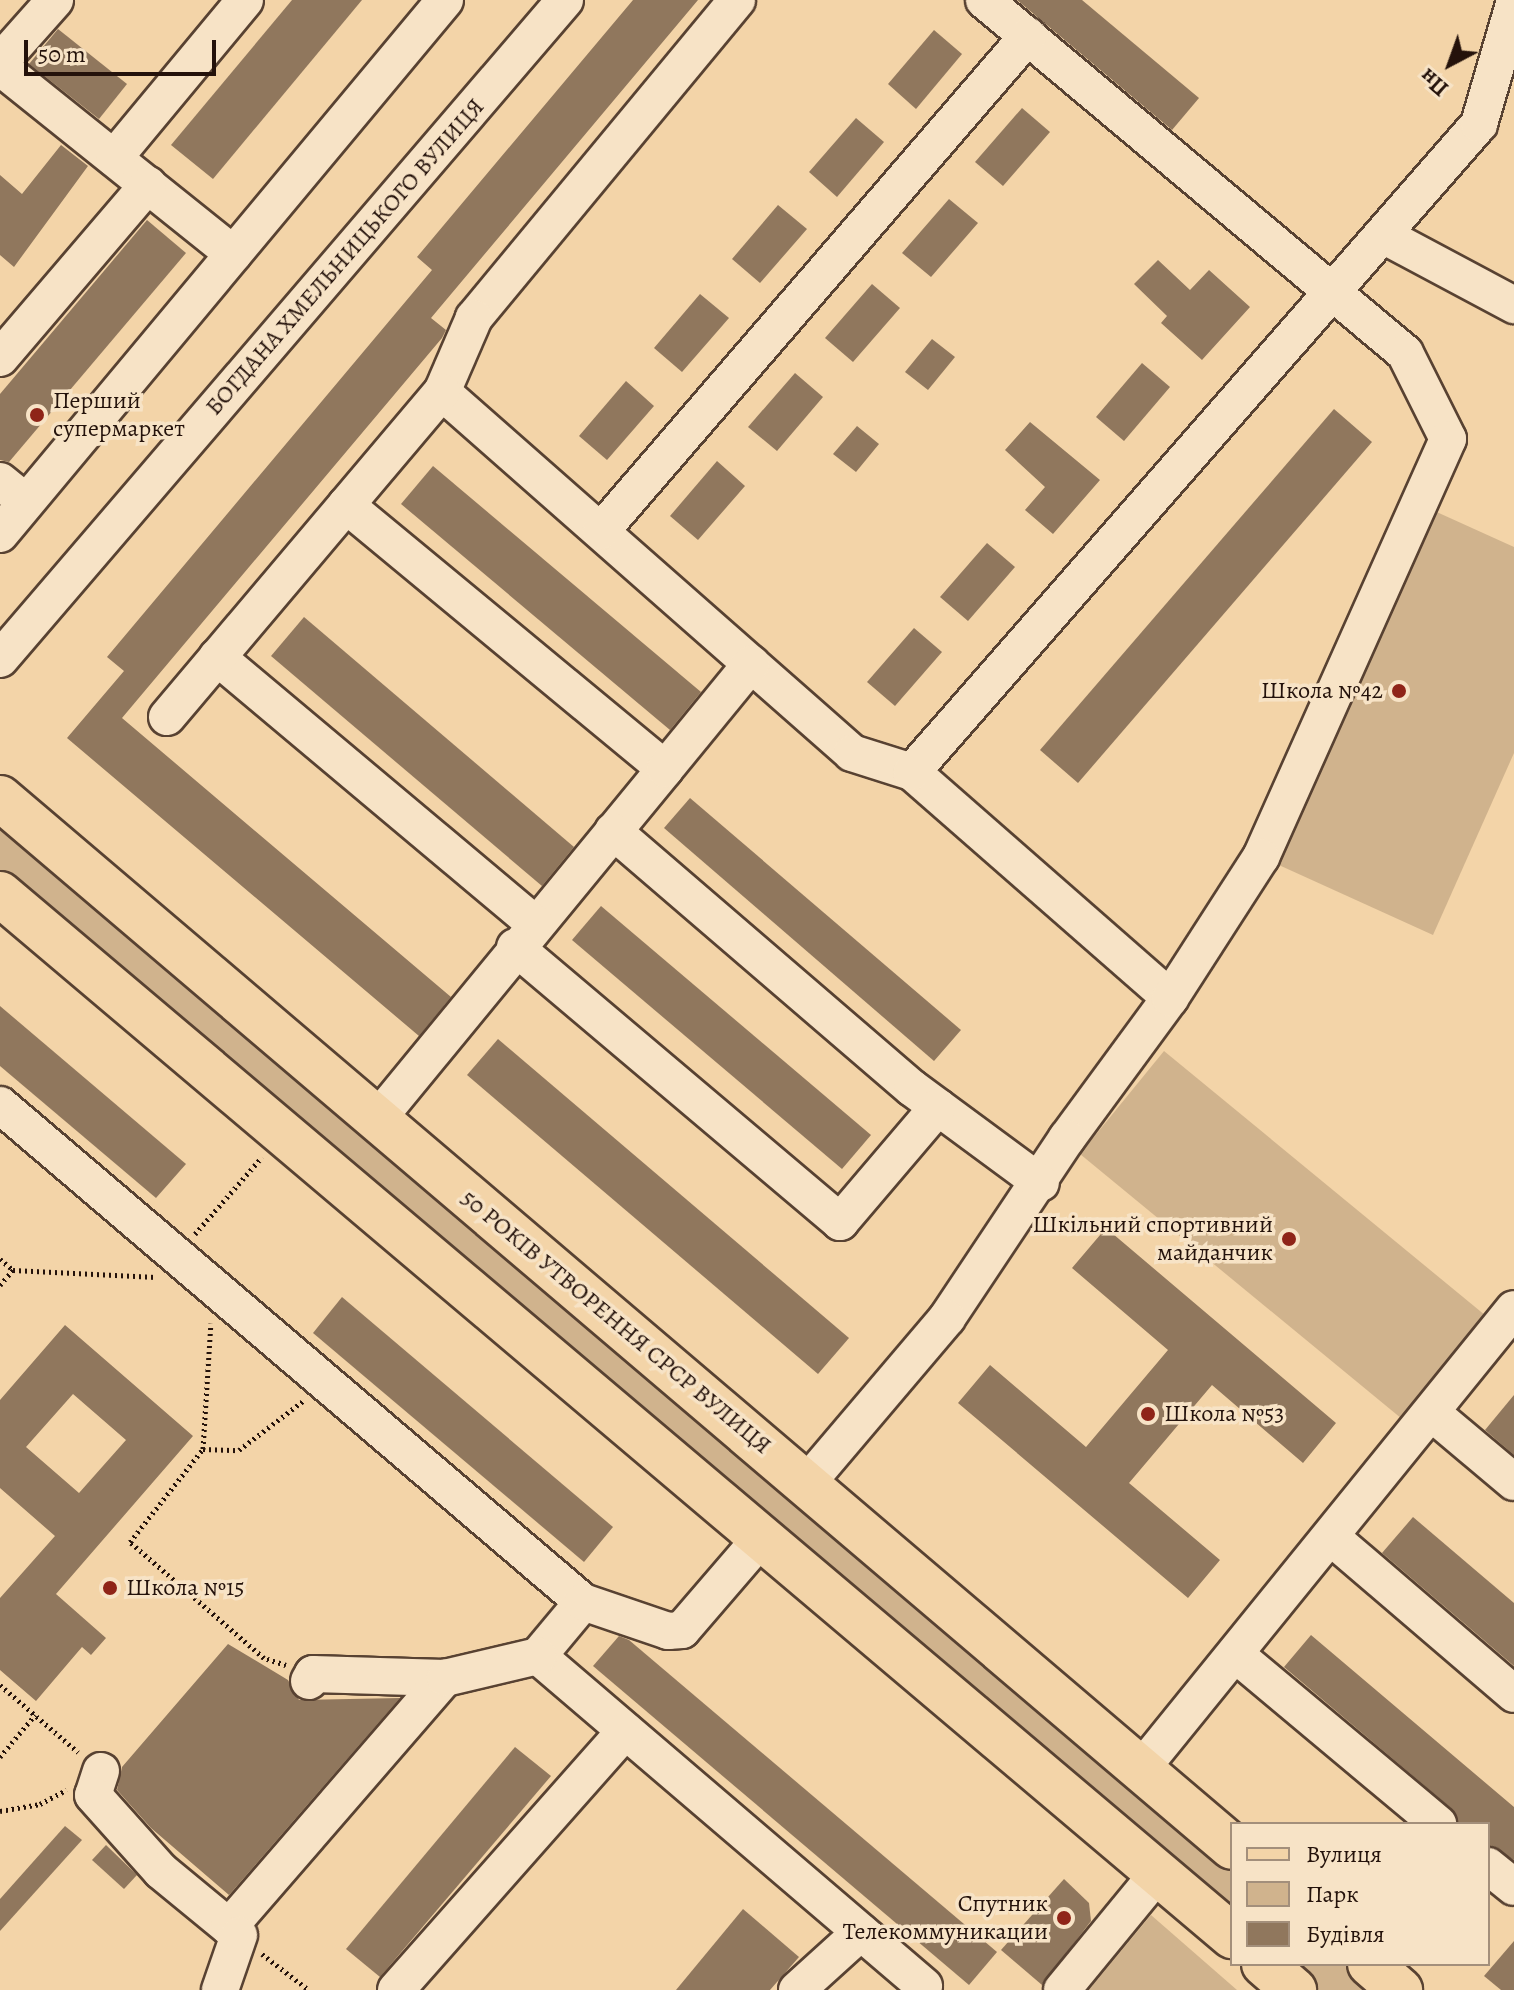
<!DOCTYPE html>
<html>
<head>
<meta charset="utf-8">
<style>
	body { margin:0 }
	#map { position:relative; width:1514px; height:1990px; overflow:hidden; background:#f3d4a8; font-family:Alegreya,serif }
	div>[style] { position:absolute }
	.green>* { inset:0; background:#d0b38d }
	.building>* { inset:0; background:#90775d }
	.path>* { height:5px; margin-top:-2.5px; transform-origin:0; background:repeating-linear-gradient(90deg,#24120b 0 2px,transparent 0 6px) }
	.roads { filter:drop-shadow(2px 0 #584232) drop-shadow(-2px 0 #584232) drop-shadow(0 2px #584232) drop-shadow(0 -2px #584232) }
	.minor>* { height:36px; margin:-18px; padding:0 18px; transform-origin:18px; border-radius:18px; background:#f7e3c6 }
	.major>* { height:44px; margin:-22px; padding:0 22px; transform-origin:22px; border-radius:22px; background:#f3d4a8 }
	.dots>* { width:22px; height:22px; translate:-50% -50%; box-sizing:border-box; border:4px solid #f7e3c6; border-radius:50% }
	span { translate:-50% -50%; white-space:nowrap; text-align:center; line-height:1.15; -webkit-text-stroke:7px #f7e3c6; paint-order:stroke }
	.street-label { font-size:24px; color:#24120b }
	.poi-label { font-size:24px; color:#24120b }
	.left { translate:0 -50%; text-align:left }
	.right { translate:-100% -50%; text-align:right }
	.legend { position:absolute; left:1230px; top:1822px; width:260px; height:144px; box-sizing:border-box; background:#f7e3c6; border:2px solid #a38f7b; margin:0; padding:10px 14px; list-style:none; font-size:24px; color:#24120b }
	.legend li { display:flex; align-items:center; gap:16px; height:40px }
	.legend b { width:40px; border:2px solid #a38f7b }
	.north { position:absolute; left:1410px; top:24px; width:80px; height:80px; -webkit-text-stroke:6px #f7e3c6; paint-order:stroke; rotate:221deg; font-size:22px; font-weight:700; line-height:32px; text-align:center; color:#24120b }
	.north::after { content:''; display:block; margin:auto; width:28px; height:36px; background:#24120b; clip-path:polygon(50% 0,100% 100%,50% 72%,0 100%) }
	.scale { position:absolute; left:24px; top:40px; width:192px; height:36px; box-sizing:border-box; border:4px solid #24120b; border-top:0; padding-left:10px; font-size:24px; line-height:28px; white-space:nowrap; color:#24120b; -webkit-text-stroke:6px #f7e3c6; paint-order:stroke }
</style>
</head>
<body>
<div id="map">
	<div class="green">
		<div style="clip-path:polygon(1419px 504px,1514px 547px,1514px 753px,1433px 935px,1261px 857px)"></div>
		<div style="clip-path:polygon(0 825px,1232px 1866px,1232px 1916px,0 874px)"></div>
		<div style="clip-path:polygon(1164px 1051px,1497px 1325px,1413px 1428px,1080px 1154px)"></div>
		<div style="clip-path:polygon(1151px 1915px,1237px 1990px,1089px 1990px)"></div>
		<div style="clip-path:polygon(1288px 1964px,1348px 1964px,1379px 1990px,1319px 1990px)"></div>
	</div>
	<div class="building">
		<div style="clip-path:polygon(292px 0,362px 0,213px 179px,171px 145px)"></div>
		<div style="clip-path:polygon(633px 0,698px 0,431px 318px,446px 330px,442px 338px,122px 718px,451px 997px,419px 1036px,67px 738px,124px 671px,107px 657px,432px 270px,417px 257px)"></div>
		<div style="clip-path:polygon(1017px 0,1082px 0,1199px 98px,1172px 130px)"></div>
		<div style="clip-path:polygon(58px 29px,127px 84px,99px 119px,29px 64px)"></div>
		<div style="clip-path:polygon(934px 30px,962px 54px,916px 109px,888px 84px)"></div>
		<div style="clip-path:polygon(1022px 108px,1050px 132px,1003px 186px,975px 162px)"></div>
		<div style="clip-path:polygon(856px 118px,884px 142px,837px 197px,809px 172px)"></div>
		<div style="clip-path:polygon(61px 145px,88px 166px,14px 267px,0 255px,0 175px,22px 194px)"></div>
		<div style="clip-path:polygon(949px 199px,978px 223px,931px 277px,902px 253px)"></div>
		<div style="clip-path:polygon(778px 205px,807px 229px,760px 283px,732px 259px)"></div>
		<div style="clip-path:polygon(147px 220px,186px 253px,9px 462px,0 460px,0 394px)"></div>
		<div style="clip-path:polygon(1158px 260px,1190px 290px,1209px 270px,1250px 307px,1202px 360px,1161px 323px,1167px 316px,1134px 284px)"></div>
		<div style="clip-path:polygon(872px 284px,900px 308px,853px 362px,825px 338px)"></div>
		<div style="clip-path:polygon(700px 294px,729px 318px,682px 372px,654px 348px)"></div>
		<div style="clip-path:polygon(932px 339px,955px 357px,928px 390px,905px 372px)"></div>
		<div style="clip-path:polygon(1142px 363px,1170px 387px,1124px 441px,1096px 417px)"></div>
		<div style="clip-path:polygon(795px 373px,823px 397px,777px 451px,748px 427px)"></div>
		<div style="clip-path:polygon(626px 381px,654px 406px,607px 460px,579px 436px)"></div>
		<div style="clip-path:polygon(1334px 409px,1372px 442px,1078px 783px,1040px 750px)"></div>
		<div style="clip-path:polygon(1030px 422px,1100px 480px,1053px 534px,1025px 510px,1045px 487px,1005px 450px)"></div>
		<div style="clip-path:polygon(857px 426px,879px 444px,856px 472px,833px 454px)"></div>
		<div style="clip-path:polygon(717px 461px,745px 486px,698px 540px,670px 516px)"></div>
		<div style="clip-path:polygon(433px 466px,701px 692px,670px 730px,401px 504px)"></div>
		<div style="clip-path:polygon(987px 543px,1015px 567px,968px 621px,940px 597px)"></div>
		<div style="clip-path:polygon(304px 617px,574px 847px,542px 886px,271px 656px)"></div>
		<div style="clip-path:polygon(914px 628px,942px 652px,895px 706px,867px 682px)"></div>
		<div style="clip-path:polygon(690px 798px,961px 1030px,934px 1061px,664px 828px)"></div>
		<div style="clip-path:polygon(601px 906px,871px 1135px,842px 1169px,572px 940px)"></div>
		<div style="clip-path:polygon(0 1006px,186px 1164px,156px 1198px,0 1066px)"></div>
		<div style="clip-path:polygon(498px 1039px,849px 1338px,818px 1374px,467px 1075px)"></div>
		<div style="clip-path:polygon(1106px 1228px,1336px 1423px,1303px 1463px,1212px 1385px,1129px 1483px,1220px 1560px,1188px 1598px,958px 1403px,990px 1365px,1086px 1447px,1168px 1350px,1072px 1268px)"></div>
		<div style="clip-path:polygon(342px 1297px,613px 1527px,584px 1562px,313px 1333px)"></div>
		<div style="clip-path:polygon(evenodd,65px 1325px,193px 1436px,56px 1594px,106px 1638px,91px 1655px,82px 1647px,36px 1701px,0 1670px,0 1598px,55px 1536px,0 1488px,0 1400px,65px 1325px,73px 1394px,126px 1440px,79px 1493px,26px 1447px,73px 1394px)"></div>
		<div style="clip-path:polygon(1514px 1395px,1514px 1455px,1485px 1430px)"></div>
		<div style="clip-path:polygon(1413px 1517px,1514px 1603px,1514px 1666px,1382px 1553px)"></div>
		<div style="clip-path:polygon(1311px 1635px,1514px 1807px,1514px 1860px,1488px 1846px,1488px 1824px,1458px 1824px,1451px 1808px,1284px 1667px)"></div>
		<div style="clip-path:polygon(619px 1636px,629px 1640px,997px 1952px,969px 1985px,593px 1666px)"></div>
		<div style="clip-path:polygon(228px 1644px,288px 1680px,299px 1700px,400px 1698px,229px 1895px,151px 1828px,117px 1790px,122px 1767px)"></div>
		<div style="clip-path:polygon(515px 1747px,551px 1776px,380px 1977px,346px 1949px)"></div>
		<div style="clip-path:polygon(65px 1826px,82px 1840px,0 1931px,0 1899px)"></div>
		<div style="clip-path:polygon(106px 1845px,137px 1875px,124px 1889px,92px 1860px)"></div>
		<div style="clip-path:polygon(1064px 1879px,1089px 1903px,1091px 1921px,1042px 1985px,1001px 1950px)"></div>
		<div style="clip-path:polygon(743px 1909px,799px 1957px,770px 1990px,676px 1990px)"></div>
		<div style="clip-path:polygon(1514px 1941px,1514px 1990px,1501px 1990px,1484px 1976px)"></div>
	</div>
	<div class="path">
		<div style="left:195px;top:1234px;width:102px;rotate:-49deg"></div>
		<div style="left:0;top:1259px;width:17px;rotate:40deg"></div>
		<div style="left:0;top:1285px;width:20px;rotate:-49deg"></div>
		<div style="left:13px;top:1270px;width:143px;rotate:2.8deg"></div>
		<div style="left:203px;top:1449px;width:126px;rotate:-86.4deg"></div>
		<div style="left:286px;top:1665px;width:23px;rotate:-162deg"></div>
		<div style="left:264px;top:1658px;width:177px;rotate:-139.1deg"></div>
		<div style="left:130px;top:1542px;width:118px;rotate:-51.9deg"></div>
		<div style="left:203px;top:1449px;width:36px;rotate:2deg"></div>
		<div style="left:239px;top:1450px;width:81px;rotate:-37.4deg"></div>
		<div style="left:0;top:1685px;width:103px;rotate:40.7deg"></div>
		<div style="left:0;top:1757px;width:55px;rotate:-50.2deg"></div>
		<div style="left:0;top:1811px;width:41px;rotate:-9.9deg"></div>
		<div style="left:40px;top:1804px;width:30px;rotate:-28deg"></div>
		<div style="left:262px;top:1954px;width:59px;rotate:37.5deg"></div>
	</div>
	<div class="roads">
		<div class="minor">
			<div style="left:737px;top:0;width:413px;rotate:129.6deg"></div>
			<div style="left:474px;top:318px;width:81px;rotate:113.4deg"></div>
			<div style="left:442px;top:392px;width:546px;rotate:41.36deg"></div>
			<div style="left:852px;top:753px;width:63px;rotate:17.6deg"></div>
			<div style="left:912px;top:772px;width:343px;rotate:41.2deg"></div>
			<div style="left:1170px;top:998px;width:174px;rotate:126.3deg"></div>
			<div style="left:1067px;top:1138px;width:216px;rotate:123.7deg"></div>
			<div style="left:947px;top:1318px;width:218px;rotate:130.3deg"></div>
			<div style="left:984px;top:0;width:549px;rotate:39.98deg"></div>
			<div style="left:1405px;top:353px;width:96px;rotate:63.4deg"></div>
			<div style="left:1448px;top:439px;width:458px;rotate:114.1deg"></div>
			<div style="left:1261px;top:857px;width:168px;rotate:122.8deg"></div>
			<div style="left:0;top:62px;width:83px;rotate:-48.4deg"></div>
			<div style="left:0;top:67px;width:299px;rotate:38.7deg"></div>
			<div style="left:114px;top:158px;width:205px;rotate:-50.3deg"></div>
			<div style="left:1383px;top:235px;width:149px;rotate:28.1deg"></div>
			<div style="left:0;top:358px;width:228px;rotate:-49.5deg"></div>
			<div style="left:0;top:481px;width:33px;rotate:39deg"></div>
			<div style="left:346px;top:505px;width:414px;rotate:39.6deg"></div>
			<div style="left:665px;top:769px;width:453px;rotate:129.4deg"></div>
			<div style="left:601px;top:531px;width:654px;rotate:-49.22deg"></div>
			<div style="left:0;top:534px;width:695px;rotate:-50.19deg"></div>
			<div style="left:217px;top:657px;width:415px;rotate:40deg"></div>
			<div style="left:0;top:659px;width:868px;rotate:-49.39deg"></div>
			<div style="left:167px;top:717px;width:426px;rotate:-49.8deg"></div>
			<div style="left:665px;top:769px;width:136px;rotate:-50.7deg"></div>
			<div style="left:912px;top:772px;width:861px;rotate:-48.81deg"></div>
			<div style="left:1479px;top:124px;width:125px;rotate:-73.7deg"></div>
			<div style="left:613px;top:831px;width:394px;rotate:40.7deg"></div>
			<div style="left:912px;top:1088px;width:160px;rotate:36.4deg"></div>
			<div style="left:515px;top:947px;width:426px;rotate:40.2deg"></div>
			<div style="left:840px;top:1222px;width:151px;rotate:-49.6deg"></div>
			<div style="left:0;top:1105px;width:766px;rotate:40.45deg"></div>
			<div style="left:583px;top:1602px;width:70px;rotate:129.8deg"></div>
			<div style="left:538px;top:1656px;width:508px;rotate:40.53deg"></div>
			<div style="left:1432px;top:1413px;width:107px;rotate:40.1deg"></div>
			<div style="left:1331px;top:1537px;width:241px;rotate:40.6deg"></div>
			<div style="left:583px;top:1602px;width:90px;rotate:18.8deg"></div>
			<div style="left:668px;top:1631px;width:14px;rotate:-4deg"></div>
			<div style="left:682px;top:1630px;width:123px;rotate:-49.3deg"></div>
			<div style="left:1235px;top:1654px;width:265px;rotate:39.9deg"></div>
			<div style="left:309px;top:1681px;width:8px;rotate:-60deg"></div>
			<div style="left:313px;top:1674px;width:132px;rotate:1.7deg"></div>
			<div style="left:1141px;top:1769px;width:592px;rotate:-50.96deg"></div>
			<div style="left:101px;top:1771px;width:25px;rotate:108deg"></div>
			<div style="left:93px;top:1795px;width:102px;rotate:48.2deg"></div>
			<div style="left:161px;top:1871px;width:88px;rotate:39.5deg"></div>
			<div style="left:229px;top:1927px;width:330px;rotate:-49.1deg"></div>
			<div style="left:445px;top:1678px;width:96px;rotate:-13.3deg"></div>
			<div style="left:1488px;top:1866px;width:33px;rotate:39deg"></div>
			<div style="left:220px;top:1990px;width:58px;rotate:-70.9deg"></div>
			<div style="left:396px;top:1990px;width:346px;rotate:-48.5deg"></div>
			<div style="left:797px;top:1990px;width:86px;rotate:-42.2deg"></div>
			<div style="left:1062px;top:1990px;width:151px;rotate:-50.6deg"></div>
		</div>
		<div class="major">
			<div style="left:0;top:798px;width:1618px;rotate:40.41deg"></div>
			<div style="left:0;top:894px;width:1614px;rotate:40.22deg"></div>
			<div style="left:1264px;top:1964px;width:40px;rotate:41deg"></div>
			<div style="left:1370px;top:1964px;width:40px;rotate:41deg"></div>
		</div>
	</div>
	<div class="dots">
		<div style="left:37px;top:415px;background:#8f2418"></div>
		<div style="left:1399px;top:691px;background:#8f2418"></div>
		<div style="left:1289px;top:1239px;background:#8f2418"></div>
		<div style="left:1148px;top:1414px;background:#8f2418"></div>
		<div style="left:110px;top:1588px;background:#8f2418"></div>
		<div style="left:1064px;top:1918px;background:#8f2418"></div>
	</div>
	<div class="street-label">
		<span style="left:345px;top:257px;rotate:-49deg">БОГДАНА ХМЕЛЬНИЦЬКОГО ВУЛИЦЯ</span>
		<span style="left:616px;top:1322px;rotate:40deg">50 РОКІВ УТВОРЕННЯ СРСР ВУЛИЦЯ</span>
	</div>
	<div class="poi-label">
		<span class="left" style="left:53px;top:415px">Перший<br>супермаркет</span>
		<span class="right" style="left:1383px;top:691px">Школа №42</span>
		<span class="right" style="left:1273px;top:1239px">Шкільний спортивний<br>майданчик</span>
		<span class="left" style="left:1164px;top:1414px">Школа №53</span>
		<span class="left" style="left:126px;top:1588px">Школа №15</span>
		<span class="right" style="left:1048px;top:1918px">Спутник<br>Телекоммуникации</span>
	</div>
	<ul class="legend">
	<li><b style="height:10px;background:#f3d4a8"></b>Вулиця</li>
	<li><b style="height:22px;background:#d0b38d"></b>Парк</li>
	<li><b style="height:22px;background:#90775d"></b>Будівля</li>
	</ul>
	<div class="north">Пн</div>
	<div class="scale">50 m</div>
</div>
</body>
</html>
